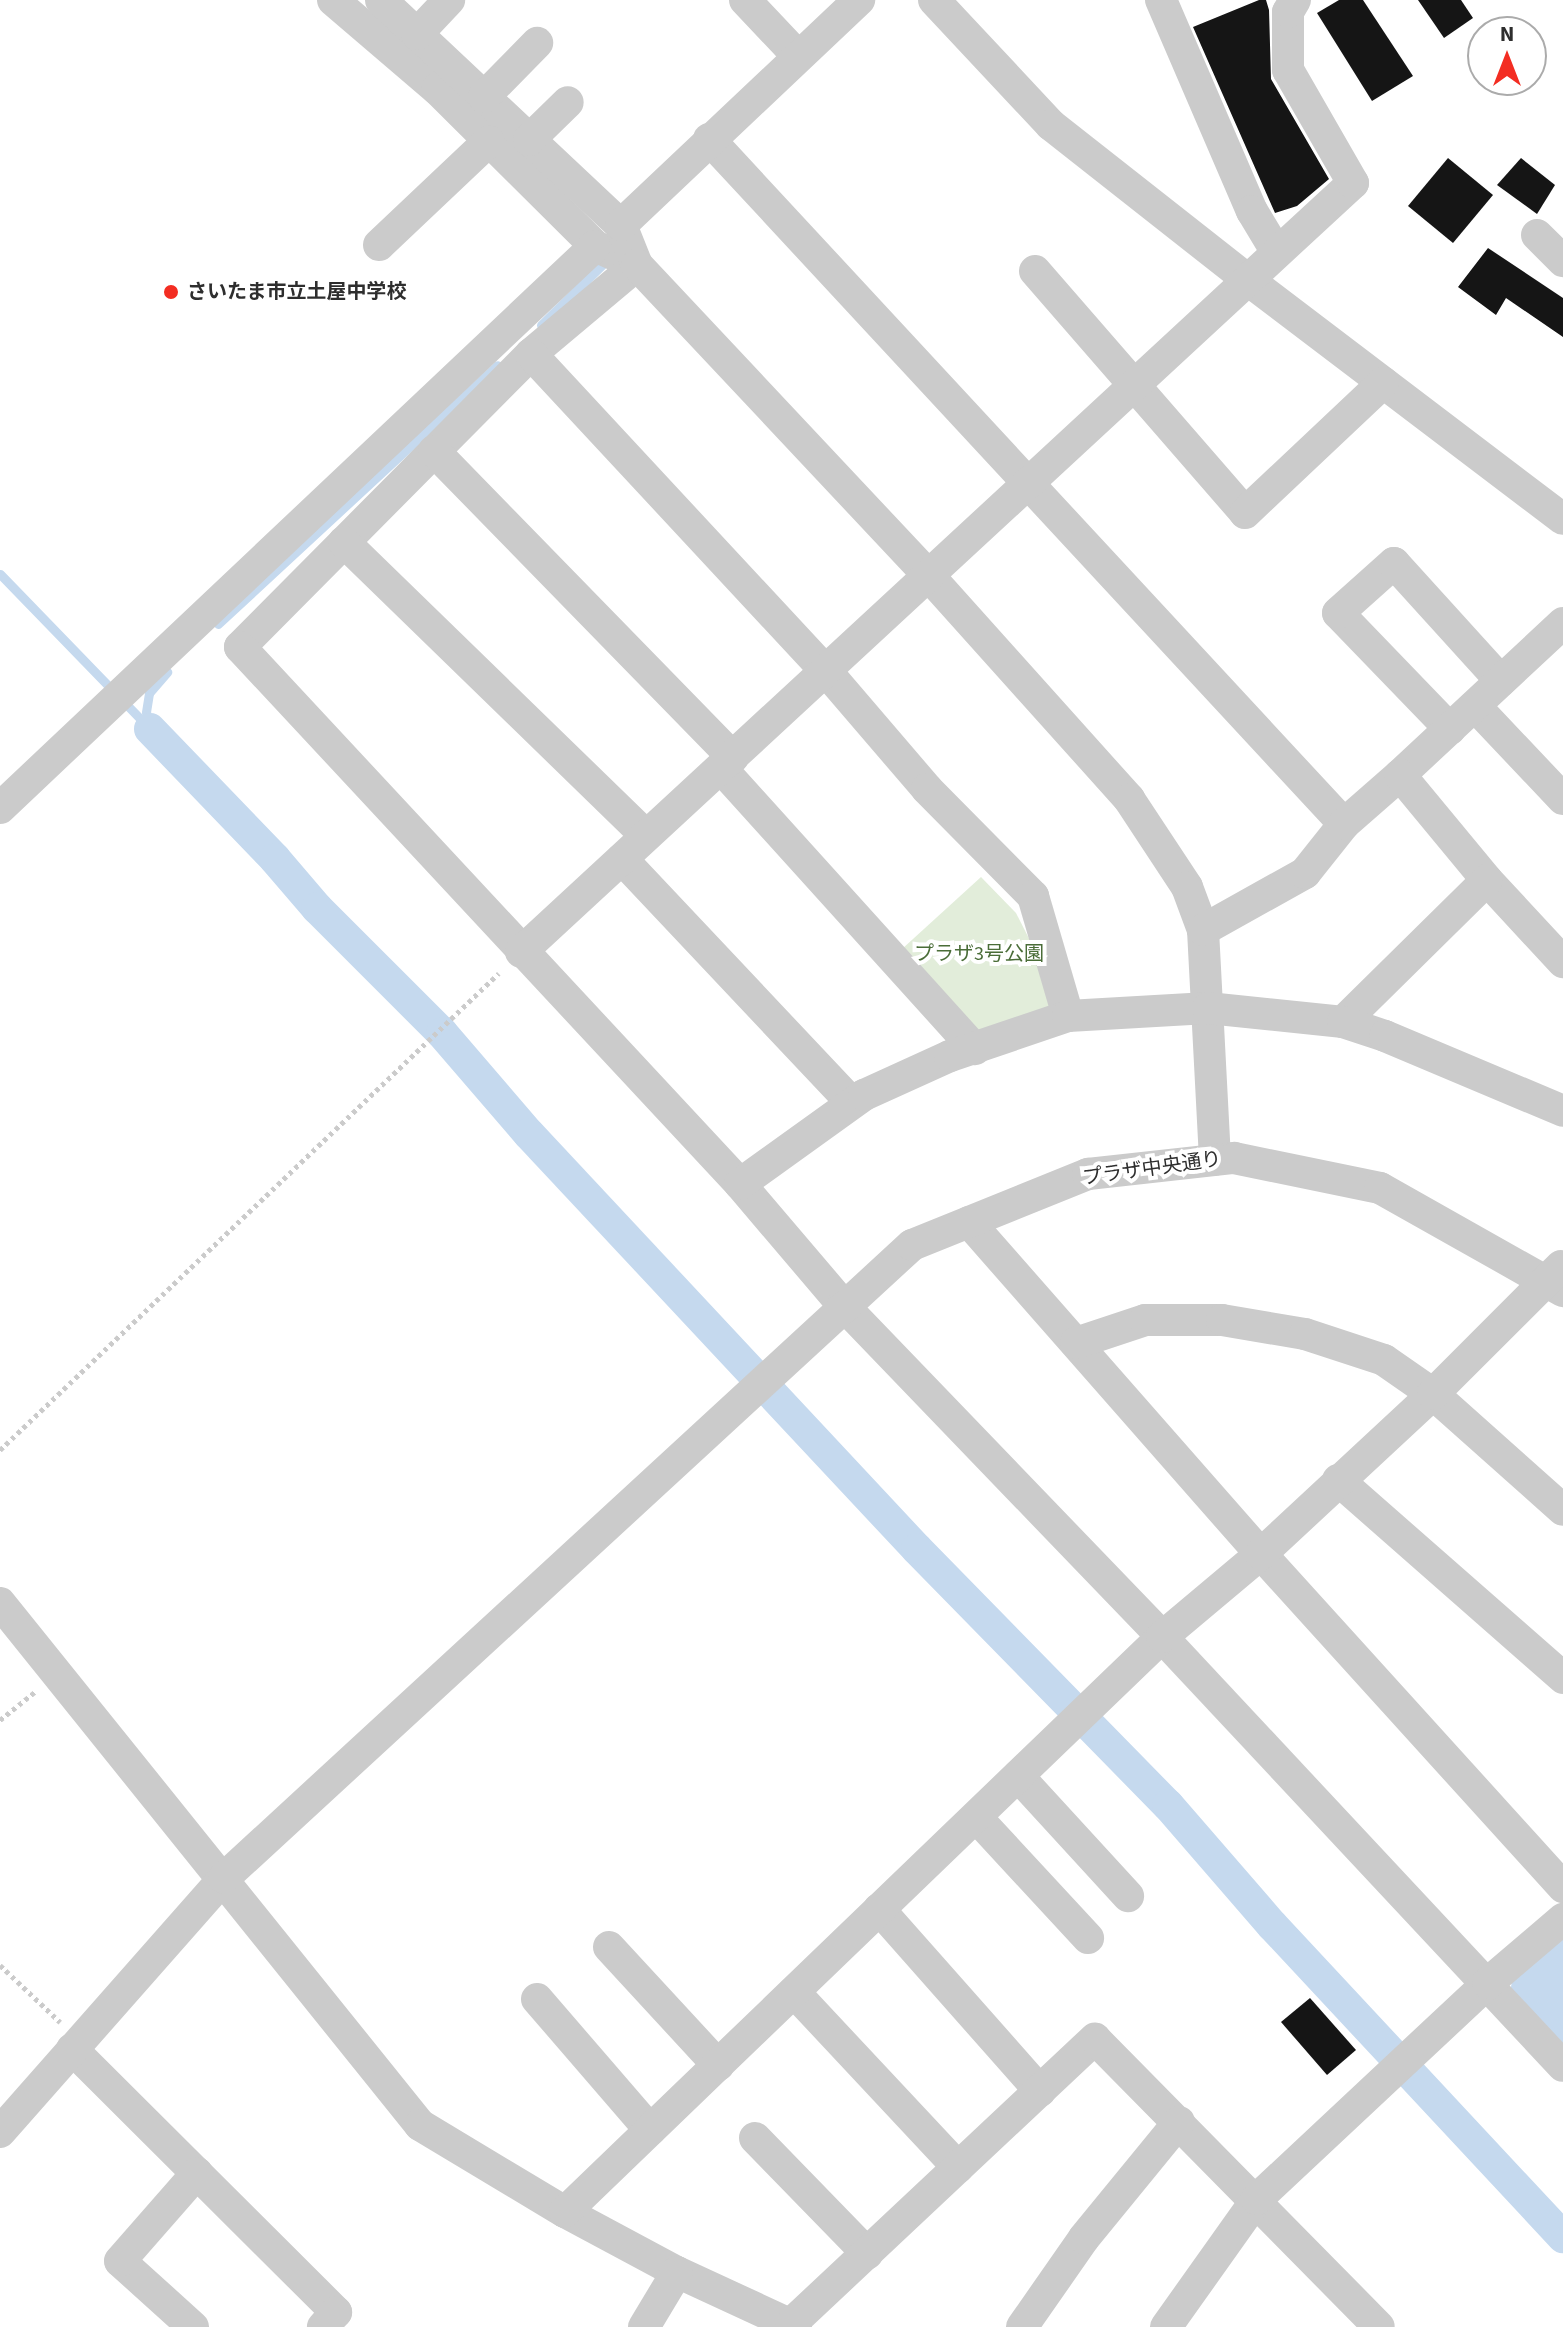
<!DOCTYPE html>
<html>
<head>
<meta charset="utf-8">
<style>
	body { margin:0 }
	#map { position:relative; width:1563px; height:2327px; overflow:hidden; background:#fff; font-family:"Source Sans 3","Noto Sans JP",sans-serif }
	div>[style] { position:absolute }
	.green>* { inset:0; background:#e2edda }
	.water>* { inset:0; background:#c5d9ee }
	.stream>* { height:9px; margin:-4.5px; padding:0 4.5px; transform-origin:4.5px; border-radius:4.5px; background:#c5d9ee }
	.canal>* { height:32px; margin:-16px; padding:0 16px; transform-origin:16px; border-radius:16px; background:#c5d9ee }
	.building>* { inset:0; background:#151515 }
	.path>* { height:5px; margin-top:-2.5px; transform-origin:0; background:repeating-linear-gradient(90deg,#cbcbcb 0 4px,transparent 0 8px) }
	.minor>* { height:32px; margin:-16px; padding:0 16px; transform-origin:16px; border-radius:16px; background:#cbcbcb }
	.dots>* { width:22px; height:22px; translate:-50% -50%; box-sizing:border-box; border:4px solid #fff; border-radius:50% }
	span { translate:-50% -50%; white-space:nowrap; text-align:center; line-height:1.15; -webkit-text-stroke:8px #fff; paint-order:stroke }
	.poi-label { font-size:20px; color:#2e2e2e; font-weight:700 }
	.left { translate:0 -50%; text-align:left }
	.park-label { font-size:20px; color:#4a6d38 }
	.street-label { font-size:20px; color:#2e2e2e }
	.north { position:absolute; left:1467px; top:16px; width:80px; height:80px; box-sizing:border-box; background:#fff; border:2px solid #ababab; border-radius:50%; rotate:0deg; font-size:22px; font-weight:700; line-height:32px; text-align:center; color:#2e2e2e }
	.north::after { content:''; display:block; margin:auto; width:28px; height:36px; background:#f32d22; clip-path:polygon(50% 0,100% 100%,50% 72%,0 100%) }
</style>
</head>
<body>
<div id="map">
	<div class="green">
		<div style="clip-path:polygon(981px 877px,1016px 913px,1041px 962px,1052px 1002px,1042px 1020px,990px 1033px,974px 1029px,902px 949px)"></div>
	</div>
	<div class="water">
		<div style="clip-path:polygon(1563px 1933px,1563px 2051px,1510px 1994px,1512px 1980px)"></div>
	</div>
	<div class="stream">
		<div style="left:541px;top:325px;width:93px;rotate:-44.6deg"></div>
		<div style="left:0;top:574px;width:216px;rotate:45.9deg"></div>
		<div style="left:218px;top:624px;width:381px;rotate:-42.8deg"></div>
		<div style="left:150px;top:729px;width:17px;rotate:-103deg"></div>
		<div style="left:146px;top:712px;width:19px;rotate:-81deg"></div>
		<div style="left:149px;top:693px;width:28px;rotate:-49deg"></div>
	</div>
	<div class="canal">
		<div style="left:150px;top:729px;width:180px;rotate:46.1deg"></div>
		<div style="left:275px;top:859px;width:65px;rotate:49.4deg"></div>
		<div style="left:317px;top:908px;width:177px;rotate:45deg"></div>
		<div style="left:442px;top:1033px;width:133px;rotate:49.3deg"></div>
		<div style="left:529px;top:1134px;width:568px;rotate:46.93deg"></div>
		<div style="left:917px;top:1549px;width:359px;rotate:45.6deg"></div>
		<div style="left:1168px;top:1805px;width:159px;rotate:49.1deg"></div>
		<div style="left:1272px;top:1925px;width:427px;rotate:47deg"></div>
	</div>
	<div class="building">
		<div style="clip-path:polygon(1259px 0,1266px 0,1269px 10px,1271px 79px,1329px 179px,1297px 206px,1275px 213px,1193px 27px)"></div>
		<div style="clip-path:polygon(1339px 0,1363px 0,1413px 76px,1372px 101px,1317px 13px)"></div>
		<div style="clip-path:polygon(1418px 0,1461px 0,1473px 18px,1444px 38px)"></div>
		<div style="clip-path:polygon(1448px 158px,1493px 195px,1453px 243px,1408px 206px)"></div>
		<div style="clip-path:polygon(1521px 158px,1555px 185px,1537px 214px,1497px 185px)"></div>
		<div style="clip-path:polygon(1488px 248px,1563px 298px,1563px 337px,1506px 298px,1496px 315px,1458px 287px)"></div>
		<div style="clip-path:polygon(1310px 1998px,1356px 2050px,1327px 2075px,1281px 2022px)"></div>
	</div>
	<div class="path">
		<div style="left:0;top:1450px;width:690px;rotate:-43.71deg"></div>
		<div style="left:0;top:1720px;width:46px;rotate:-38.9deg"></div>
		<div style="left:0;top:1965px;width:83px;rotate:43.5deg"></div>
	</div>
	<div class="minor">
		<div style="left:333px;top:0;width:137px;rotate:40.6deg"></div>
		<div style="left:437px;top:89px;width:223px;rotate:44.8deg"></div>
		<div style="left:595px;top:246px;width:46px;rotate:24.3deg"></div>
		<div style="left:637px;top:265px;width:138px;rotate:140deg"></div>
		<div style="left:531px;top:354px;width:413px;rotate:134.8deg"></div>
		<div style="left:240px;top:647px;width:734px;rotate:47.04deg"></div>
		<div style="left:740px;top:1184px;width:159px;rotate:49.6deg"></div>
		<div style="left:843px;top:1305px;width:460px;rotate:46.1deg"></div>
		<div style="left:1162px;top:1637px;width:587px;rotate:46.93deg"></div>
		<div style="left:381px;top:0;width:329px;rotate:43.2deg"></div>
		<div style="left:621px;top:225px;width:43px;rotate:68.2deg"></div>
		<div style="left:637px;top:265px;width:427px;rotate:46.8deg"></div>
		<div style="left:929px;top:576px;width:300px;rotate:48.1deg"></div>
		<div style="left:1129px;top:799px;width:105px;rotate:56.6deg"></div>
		<div style="left:1187px;top:887px;width:46px;rotate:69.6deg"></div>
		<div style="left:1203px;top:930px;width:230px;rotate:87deg"></div>
		<div style="left:745px;top:0;width:77px;rotate:46.6deg"></div>
		<div style="left:934px;top:0;width:171px;rotate:46.9deg"></div>
		<div style="left:1051px;top:125px;width:251px;rotate:38.2deg"></div>
		<div style="left:1248px;top:280px;width:395px;rotate:37.2deg"></div>
		<div style="left:1161px;top:0;width:230px;rotate:66.7deg"></div>
		<div style="left:1252px;top:211px;width:47px;rotate:59deg"></div>
		<div style="left:417px;top:34px;width:47px;rotate:-46.7deg"></div>
		<div style="left:484px;top:97px;width:76px;rotate:-45.5deg"></div>
		<div style="left:709px;top:139px;width:934px;rotate:47.17deg"></div>
		<div style="left:529px;top:140px;width:54px;rotate:-44.3deg"></div>
		<div style="left:621px;top:225px;width:328px;rotate:-43.4deg"></div>
		<div style="left:1537px;top:235px;width:37px;rotate:45deg"></div>
		<div style="left:379px;top:245px;width:151px;rotate:-43.4deg"></div>
		<div style="left:1035px;top:271px;width:320px;rotate:49deg"></div>
		<div style="left:1245px;top:513px;width:190px;rotate:-43.3deg"></div>
		<div style="left:531px;top:354px;width:433px;rotate:47.1deg"></div>
		<div style="left:826px;top:671px;width:155px;rotate:49.4deg"></div>
		<div style="left:927px;top:789px;width:151px;rotate:45.3deg"></div>
		<div style="left:1033px;top:896px;width:125px;rotate:73.7deg"></div>
		<div style="left:434px;top:451px;width:428px;rotate:45.7deg"></div>
		<div style="left:344px;top:542px;width:421px;rotate:44.2deg"></div>
		<div style="left:1475px;top:706px;width:128px;rotate:46.6deg"></div>
		<div style="left:1450px;top:729px;width:161px;rotate:-134deg"></div>
		<div style="left:1338px;top:613px;width:75px;rotate:-41.8deg"></div>
		<div style="left:1394px;top:563px;width:159px;rotate:47.8deg"></div>
		<div style="left:721px;top:768px;width:379px;rotate:47.9deg"></div>
		<div style="left:1400px;top:775px;width:223px;rotate:-43deg"></div>
		<div style="left:0;top:808px;width:818px;rotate:-43.37deg"></div>
		<div style="left:622px;top:859px;width:335px;rotate:46.7deg"></div>
		<div style="left:1203px;top:930px;width:117px;rotate:-29.2deg"></div>
		<div style="left:1305px;top:873px;width:63px;rotate:-51.5deg"></div>
		<div style="left:1344px;top:824px;width:74px;rotate:-41.2deg"></div>
		<div style="left:1400px;top:775px;width:136px;rotate:50.4deg"></div>
		<div style="left:1487px;top:880px;width:112px;rotate:47.2deg"></div>
		<div style="left:521px;top:952px;width:1133px;rotate:-42.75deg"></div>
		<div style="left:1353px;top:183px;width:130px;rotate:-119.9deg"></div>
		<div style="left:1288px;top:70px;width:58px;rotate:-90deg"></div>
		<div style="left:1288px;top:12px;width:14px;rotate:-60deg"></div>
		<div style="left:1343px;top:1022px;width:202px;rotate:-44.6deg"></div>
		<div style="left:740px;top:1184px;width:153px;rotate:-35.7deg"></div>
		<div style="left:864px;top:1095px;width:94px;rotate:-24.4deg"></div>
		<div style="left:950px;top:1056px;width:125px;rotate:-18.7deg"></div>
		<div style="left:1068px;top:1016px;width:140px;rotate:-3.3deg"></div>
		<div style="left:1208px;top:1008px;width:136px;rotate:5.9deg"></div>
		<div style="left:1343px;top:1022px;width:44px;rotate:18.4deg"></div>
		<div style="left:1385px;top:1036px;width:193px;rotate:22.8deg"></div>
		<div style="left:969px;top:1222px;width:442px;rotate:48.7deg"></div>
		<div style="left:1261px;top:1554px;width:450px;rotate:47.8deg"></div>
		<div style="left:1076px;top:1343px;width:73px;rotate:-18.4deg"></div>
		<div style="left:1145px;top:1320px;width:77px"></div>
		<div style="left:1222px;top:1320px;width:84px;rotate:9.6deg"></div>
		<div style="left:1305px;top:1334px;width:83px;rotate:18.2deg"></div>
		<div style="left:1384px;top:1360px;width:60px;rotate:34.8deg"></div>
		<div style="left:1433px;top:1394px;width:174px;rotate:41.7deg"></div>
		<div style="left:1338px;top:1480px;width:300px;rotate:41.3deg"></div>
		<div style="left:0;top:1603px;width:670px;rotate:51.18deg"></div>
		<div style="left:420px;top:2125px;width:169px;rotate:31deg"></div>
		<div style="left:565px;top:2212px;width:127px;rotate:28.2deg"></div>
		<div style="left:677px;top:2272px;width:131px;rotate:24.8deg"></div>
		<div style="left:1018px;top:1776px;width:163px;rotate:47.5deg"></div>
		<div style="left:976px;top:1817px;width:165px;rotate:47.2deg"></div>
		<div style="left:879px;top:1909px;width:243px;rotate:48.5deg"></div>
		<div style="left:609px;top:1947px;width:161px;rotate:47.3deg"></div>
		<div style="left:794px;top:1992px;width:240px;rotate:46.9deg"></div>
		<div style="left:537px;top:1999px;width:173px;rotate:49.2deg"></div>
		<div style="left:72px;top:2049px;width:373px;rotate:44.9deg"></div>
		<div style="left:336px;top:2312px;width:20px;rotate:131deg"></div>
		<div style="left:0;top:2132px;width:339px;rotate:-48.6deg"></div>
		<div style="left:224px;top:1878px;width:935px;rotate:-42.62deg"></div>
		<div style="left:912px;top:1245px;width:190px;rotate:-22deg"></div>
		<div style="left:1088px;top:1174px;width:147px;rotate:-6.3deg"></div>
		<div style="left:1234px;top:1158px;width:149px;rotate:11.6deg"></div>
		<div style="left:1380px;top:1188px;width:210px;rotate:29.4deg"></div>
		<div style="left:755px;top:2138px;width:161px;rotate:45.8deg"></div>
		<div style="left:565px;top:2212px;width:829px;rotate:-43.92deg"></div>
		<div style="left:1162px;top:1637px;width:129px;rotate:-40deg"></div>
		<div style="left:1261px;top:1554px;width:235px;rotate:-42.9deg"></div>
		<div style="left:1433px;top:1394px;width:181px;rotate:-45deg"></div>
		<div style="left:791px;top:2324px;width:417px;rotate:-43.2deg"></div>
		<div style="left:1095px;top:2039px;width:404px;rotate:45.4deg"></div>
		<div style="left:193px;top:2327px;width:98px;rotate:-137.9deg"></div>
		<div style="left:120px;top:2261px;width:117px;rotate:-48.8deg"></div>
		<div style="left:644px;top:2327px;width:64px;rotate:-59deg"></div>
		<div style="left:1022px;top:2327px;width:108px;rotate:-55.1deg"></div>
		<div style="left:1084px;top:2238px;width:150px;rotate:-50.7deg"></div>
		<div style="left:1166px;top:2327px;width:157px;rotate:-54.6deg"></div>
		<div style="left:1257px;top:2199px;width:316px;rotate:-43.1deg"></div>
		<div style="left:1488px;top:1983px;width:99px;rotate:-40.5deg"></div>
	</div>
	<div class="dots">
		<div style="left:171px;top:292px;background:#f32d22"></div>
	</div>
	<div class="poi-label">
		<span class="left" style="left:187px;top:292px">さいたま市立土屋中学校</span>
	</div>
	<div class="park-label">
		<span style="left:979px;top:954px">プラザ3号公園</span>
	</div>
	<div class="street-label">
		<span style="left:1152px;top:1169px;rotate:-8deg">プラザ中央通り</span>
	</div>
	<div class="north">N</div>
</div>
</body>
</html>
